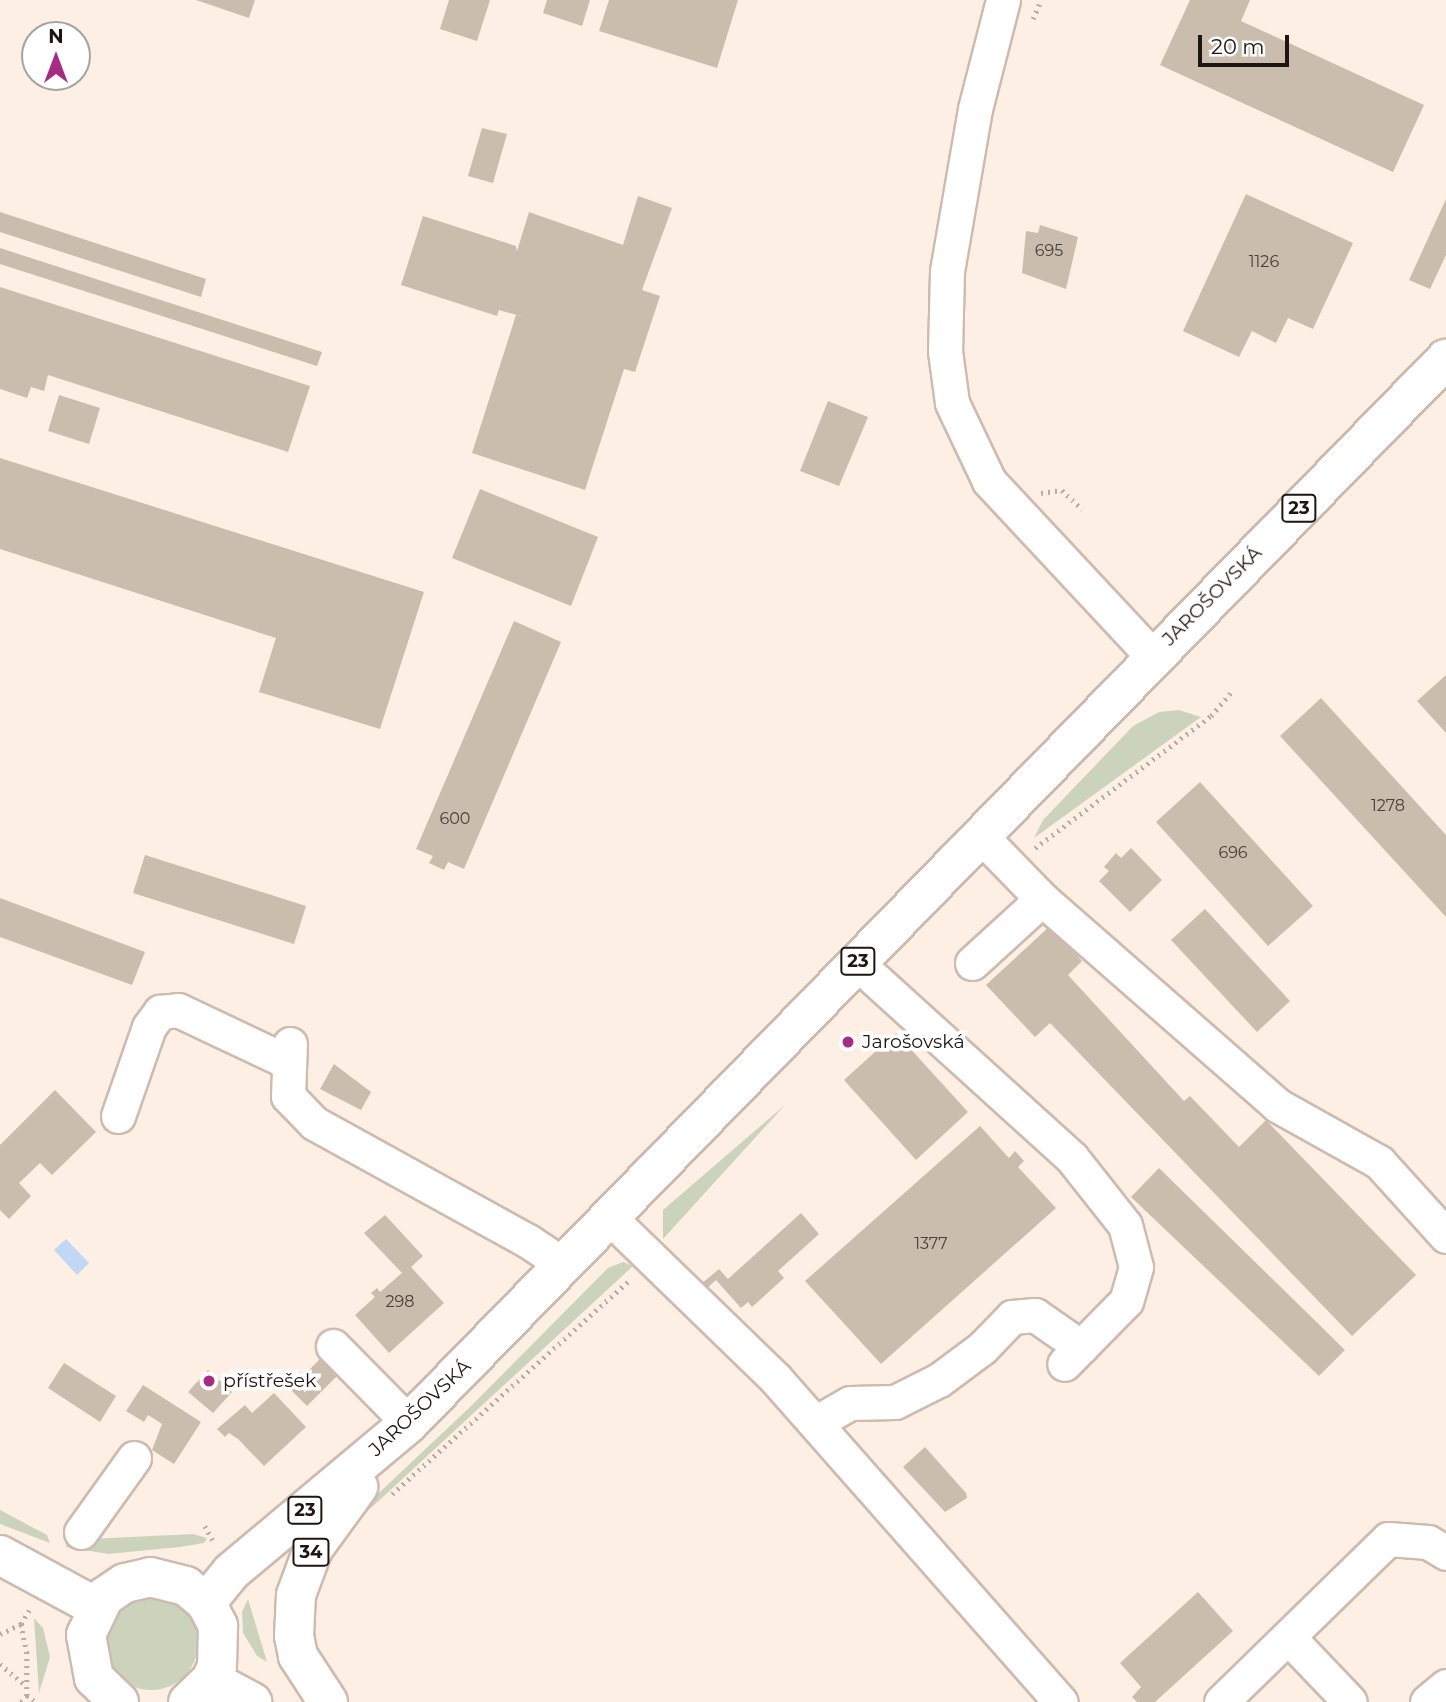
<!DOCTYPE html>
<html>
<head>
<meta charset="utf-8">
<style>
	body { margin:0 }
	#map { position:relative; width:1446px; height:1702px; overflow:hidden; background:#feefe5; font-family:Montserrat,sans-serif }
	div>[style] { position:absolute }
	.green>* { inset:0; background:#ccd3bc }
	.round { border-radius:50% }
	.water>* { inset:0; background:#c2d7f6 }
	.building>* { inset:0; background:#cbbdad }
	.path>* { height:4.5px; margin-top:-2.25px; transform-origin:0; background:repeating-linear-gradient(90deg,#b7aba3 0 2px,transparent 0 7px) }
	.roads { filter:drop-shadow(2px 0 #cdbbaf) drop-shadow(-2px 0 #cdbbaf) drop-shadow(0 2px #cdbbaf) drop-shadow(0 -2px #cdbbaf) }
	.minor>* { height:33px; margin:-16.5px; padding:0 16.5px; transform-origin:16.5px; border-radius:16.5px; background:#fff }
	.major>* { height:38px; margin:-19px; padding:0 19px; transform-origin:19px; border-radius:19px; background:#fff }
	.dots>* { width:19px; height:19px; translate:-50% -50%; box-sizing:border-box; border:4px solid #fff; border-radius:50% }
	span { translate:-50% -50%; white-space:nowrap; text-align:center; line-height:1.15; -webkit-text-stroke:7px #fff; paint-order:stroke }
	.number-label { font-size:16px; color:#484039 }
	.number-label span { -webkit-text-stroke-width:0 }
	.shield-label span { padding:2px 5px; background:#fff; border:2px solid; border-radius:5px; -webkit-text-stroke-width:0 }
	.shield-label { font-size:18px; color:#1d1612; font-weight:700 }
	.street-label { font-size:19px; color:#1d1612 }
	.poi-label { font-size:19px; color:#1d1612 }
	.left { translate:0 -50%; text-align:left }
	.north { position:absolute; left:21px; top:21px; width:70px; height:70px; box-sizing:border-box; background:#fff; border:2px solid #a5a2a0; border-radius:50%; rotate:0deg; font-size:19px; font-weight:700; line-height:28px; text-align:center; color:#1d1612 }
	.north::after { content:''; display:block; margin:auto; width:24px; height:32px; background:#a52c82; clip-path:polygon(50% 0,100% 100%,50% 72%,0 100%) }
	.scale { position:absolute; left:1198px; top:35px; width:91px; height:32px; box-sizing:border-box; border:4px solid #1d1612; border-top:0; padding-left:9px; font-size:21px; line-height:24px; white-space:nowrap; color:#1d1612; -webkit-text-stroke:5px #fff; paint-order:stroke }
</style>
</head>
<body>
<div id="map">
	<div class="green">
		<div style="clip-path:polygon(1179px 710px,1201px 717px,1034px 838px,1043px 820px,1133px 726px,1159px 712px)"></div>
		<div style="clip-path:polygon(785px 1105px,663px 1239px,663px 1210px)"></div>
		<div style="clip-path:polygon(623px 1262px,633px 1266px,332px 1544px,330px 1539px,470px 1407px,608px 1268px)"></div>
		<div style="clip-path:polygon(0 1510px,47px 1535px,50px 1543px,0 1524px)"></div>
		<div style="clip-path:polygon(193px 1534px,207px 1538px,204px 1543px,180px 1547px,108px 1554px,66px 1547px,68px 1540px)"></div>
		<div class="round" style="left:104px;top:1596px;width:94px;height:94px"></div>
		<div style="clip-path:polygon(248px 1599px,267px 1662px,257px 1656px,243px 1633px,242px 1612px)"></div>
		<div style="clip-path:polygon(34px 1618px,43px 1628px,50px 1657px,39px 1693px)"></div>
	</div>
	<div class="water">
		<div style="clip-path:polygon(66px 1239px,89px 1263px,77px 1275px,54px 1250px)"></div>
	</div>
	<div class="building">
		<div style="clip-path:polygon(196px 0,255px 0,249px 18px)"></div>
		<div style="clip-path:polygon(449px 0,490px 0,477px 41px,440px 29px)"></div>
		<div style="clip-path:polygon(547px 0,590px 0,582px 26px,543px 13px)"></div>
		<div style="clip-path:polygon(609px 0,738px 0,717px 68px,599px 31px)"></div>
		<div style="clip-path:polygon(1190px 0,1250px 0,1241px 21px,1424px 105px,1393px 172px,1160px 65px)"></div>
		<div style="clip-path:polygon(482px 128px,507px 134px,493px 183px,468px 176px)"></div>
		<div style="clip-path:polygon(1246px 194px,1353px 243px,1313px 329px,1288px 318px,1276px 343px,1252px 331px,1239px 357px,1183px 331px)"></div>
		<div style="clip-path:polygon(638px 196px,672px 208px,642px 290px,660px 296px,635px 372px,624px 369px,585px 490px,472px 453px,516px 315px,527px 318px,499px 310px,497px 316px,401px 285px,423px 216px,516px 246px,517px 251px,529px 212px,623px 245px)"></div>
		<div style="clip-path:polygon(1446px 199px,1446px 255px,1430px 289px,1409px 280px)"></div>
		<div style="clip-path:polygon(0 212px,206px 279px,201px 297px,0 232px)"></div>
		<div style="clip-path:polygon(1040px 225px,1078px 237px,1066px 289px,1022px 273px,1026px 231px,1038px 233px)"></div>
		<div style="clip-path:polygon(0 248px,322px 352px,317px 366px,0 264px)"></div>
		<div style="clip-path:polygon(0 287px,310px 386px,288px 452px,48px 375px,44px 391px,31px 387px,27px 398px,0 389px)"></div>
		<div style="clip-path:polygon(59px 395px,100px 408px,89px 444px,48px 431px)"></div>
		<div style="clip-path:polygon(828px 401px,868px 417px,839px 486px,800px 471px)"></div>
		<div style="clip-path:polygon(0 458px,424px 592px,380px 729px,259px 692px,276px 638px,0 549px)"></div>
		<div style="clip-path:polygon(480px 489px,598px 537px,571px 606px,452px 558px)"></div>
		<div style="clip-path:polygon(514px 621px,561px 642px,464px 869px,448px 862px,444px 870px,429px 863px,433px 856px,416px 849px)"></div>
		<div style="clip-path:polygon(1446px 675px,1446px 733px,1417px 701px)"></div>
		<div style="clip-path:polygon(1321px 698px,1446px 835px,1446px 917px,1280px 736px)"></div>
		<div style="clip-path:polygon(1200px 782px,1313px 906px,1268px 946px,1156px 822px)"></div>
		<div style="clip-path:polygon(1131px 848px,1162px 880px,1130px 912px,1099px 881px,1109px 871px,1104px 867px,1116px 853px,1121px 858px)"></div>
		<div style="clip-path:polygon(145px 855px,306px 906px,294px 944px,133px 893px)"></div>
		<div style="clip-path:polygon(0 898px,145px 952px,132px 985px,0 937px)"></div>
		<div style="clip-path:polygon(1205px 909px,1290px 1001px,1257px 1032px,1171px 940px)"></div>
		<div style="clip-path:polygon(1050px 926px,1082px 961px,1068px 975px,1184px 1101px,1190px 1096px,1239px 1147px,1266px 1120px,1416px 1275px,1352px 1336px,1050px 1023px,1035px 1037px,986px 985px)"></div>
		<div style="clip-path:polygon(896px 1033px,968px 1112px,916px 1160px,844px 1080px)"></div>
		<div style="clip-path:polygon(334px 1064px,371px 1092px,361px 1110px,320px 1089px)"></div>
		<div style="clip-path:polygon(55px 1090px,96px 1132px,52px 1175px,40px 1163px,19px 1183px,31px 1196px,9px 1219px,0 1210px,0 1145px)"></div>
		<div style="clip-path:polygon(980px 1126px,1009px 1158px,1015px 1151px,1024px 1161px,1018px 1167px,1056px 1208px,881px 1364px,805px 1281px)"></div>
		<div style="clip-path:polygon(1159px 1168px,1345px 1350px,1319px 1376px,1131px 1197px)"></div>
		<div style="clip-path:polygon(801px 1213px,819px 1234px,778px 1271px,784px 1278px,752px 1307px,748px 1302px,741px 1308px,716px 1280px,706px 1289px,701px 1284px,719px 1269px,728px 1279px)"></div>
		<div style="clip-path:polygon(385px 1215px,423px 1256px,411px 1267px,444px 1303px,389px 1353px,355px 1315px,375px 1297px,371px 1293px,377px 1288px,380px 1292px,402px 1273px,364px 1233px)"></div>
		<div style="clip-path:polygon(325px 1354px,342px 1371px,307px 1406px,290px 1389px)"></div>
		<div style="clip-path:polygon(64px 1363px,116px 1396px,100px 1422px,48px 1388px)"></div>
		<div style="clip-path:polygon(208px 1370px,232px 1392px,213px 1413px,188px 1392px)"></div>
		<div style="clip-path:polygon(143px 1385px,201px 1422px,174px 1464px,152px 1450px,162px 1424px,148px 1415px,144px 1422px,126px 1411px)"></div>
		<div style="clip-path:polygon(274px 1393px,306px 1427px,264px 1466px,238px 1439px,229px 1433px,225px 1437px,217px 1429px,245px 1405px,252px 1413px)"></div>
		<div style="clip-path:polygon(925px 1447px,966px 1493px,967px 1498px,945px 1512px,903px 1467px)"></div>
		<div style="clip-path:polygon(1198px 1592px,1233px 1631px,1155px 1702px,1137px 1702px,1132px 1697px,1141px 1687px,1120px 1663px)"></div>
	</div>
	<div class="path">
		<div style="left:1033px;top:19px;width:21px;rotate:-67deg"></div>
		<div style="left:1041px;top:493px;width:21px;rotate:-8deg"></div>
		<div style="left:1062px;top:490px;width:28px;rotate:44deg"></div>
		<div style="left:1035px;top:848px;width:220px;rotate:-36.9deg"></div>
		<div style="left:1211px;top:716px;width:34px;rotate:-50deg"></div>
		<div style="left:392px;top:1494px;width:320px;rotate:-42deg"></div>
		<div style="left:205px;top:1526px;width:20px;rotate:60deg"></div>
		<div style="left:21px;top:1624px;width:29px;rotate:78deg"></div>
		<div style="left:27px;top:1652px;width:43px;rotate:90deg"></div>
		<div style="left:27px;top:1695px;width:11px;rotate:41deg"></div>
		<div style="left:0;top:1634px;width:23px;rotate:-25deg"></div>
		<div style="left:21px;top:1624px;width:16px;rotate:-60deg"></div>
		<div style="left:0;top:1664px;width:34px;rotate:40deg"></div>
		<div style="left:21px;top:1702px;width:9px;rotate:-49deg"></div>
	</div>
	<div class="roads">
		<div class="minor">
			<div style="left:1003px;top:0;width:113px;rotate:104.4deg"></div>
			<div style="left:975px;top:109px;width:164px;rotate:99.8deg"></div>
			<div style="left:947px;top:271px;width:80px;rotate:91.4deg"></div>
			<div style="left:945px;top:351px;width:52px;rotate:82.3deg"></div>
			<div style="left:952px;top:403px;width:86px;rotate:64.6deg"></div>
			<div style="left:989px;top:481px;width:241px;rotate:47deg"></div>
			<div style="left:980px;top:835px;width:89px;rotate:45.9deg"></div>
			<div style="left:1042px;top:899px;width:313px;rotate:41.2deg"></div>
			<div style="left:1277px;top:1105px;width:117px;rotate:29.2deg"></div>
			<div style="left:1379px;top:1162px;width:100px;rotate:47.8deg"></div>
			<div style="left:857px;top:963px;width:290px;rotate:42.2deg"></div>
			<div style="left:1072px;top:1158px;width:85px;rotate:51.7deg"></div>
			<div style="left:1125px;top:1225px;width:43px;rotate:75.3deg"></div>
			<div style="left:1136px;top:1267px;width:35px;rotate:106deg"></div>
			<div style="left:1126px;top:1301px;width:88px;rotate:134.5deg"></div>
			<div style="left:972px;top:963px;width:95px;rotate:-42.4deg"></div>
			<div style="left:290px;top:1044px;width:52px;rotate:92.2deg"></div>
			<div style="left:288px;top:1096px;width:37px;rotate:46deg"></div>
			<div style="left:314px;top:1123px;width:244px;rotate:28.9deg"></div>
			<div style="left:528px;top:1241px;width:43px;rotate:33.7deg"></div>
			<div style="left:118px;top:1116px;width:94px;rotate:-70.8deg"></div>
			<div style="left:149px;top:1027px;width:19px;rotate:-54deg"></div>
			<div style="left:160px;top:1012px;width:18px;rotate:-6deg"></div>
			<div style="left:178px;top:1010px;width:122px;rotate:25.3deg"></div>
			<div style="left:610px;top:1218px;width:230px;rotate:44.1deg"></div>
			<div style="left:775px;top:1378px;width:432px;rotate:48.6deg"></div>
			<div style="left:333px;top:1346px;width:108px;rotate:45.4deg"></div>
			<div style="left:815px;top:1423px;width:40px;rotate:-29.7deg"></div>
			<div style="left:850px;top:1403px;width:45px;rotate:-1.3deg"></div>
			<div style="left:895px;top:1402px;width:49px;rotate:-26.6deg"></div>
			<div style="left:939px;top:1380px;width:54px;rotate:-36.7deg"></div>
			<div style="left:982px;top:1348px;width:43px;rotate:-45.9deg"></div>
			<div style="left:1012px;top:1317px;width:23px;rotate:-5deg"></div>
			<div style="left:1035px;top:1315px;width:56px;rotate:34.8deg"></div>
			<div style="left:81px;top:1532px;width:91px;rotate:-54.4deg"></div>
			<div style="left:1289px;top:1638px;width:88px;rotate:46.4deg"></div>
			<div style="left:1221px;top:1702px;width:233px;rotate:-44.3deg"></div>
			<div style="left:1388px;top:1539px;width:40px;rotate:4.3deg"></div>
			<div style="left:1428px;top:1542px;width:21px;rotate:31deg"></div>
			<div style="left:1427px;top:1702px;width:25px;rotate:-40deg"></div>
		</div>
		<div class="major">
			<div style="left:0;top:1555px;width:109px;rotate:28.4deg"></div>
			<div style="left:206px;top:1603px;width:40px;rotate:-51deg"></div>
			<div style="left:231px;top:1572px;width:232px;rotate:-39.9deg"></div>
			<div style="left:409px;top:1423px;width:1486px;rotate:-45.74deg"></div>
			<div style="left:211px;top:1680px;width:47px;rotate:28.2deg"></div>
			<div style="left:119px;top:1702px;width:35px;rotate:-136deg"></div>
			<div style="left:94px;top:1678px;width:44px;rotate:-100.5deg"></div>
			<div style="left:86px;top:1635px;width:42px;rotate:-64.7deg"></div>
			<div style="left:104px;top:1597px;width:25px;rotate:-34deg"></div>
			<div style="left:125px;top:1583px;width:26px;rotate:-13deg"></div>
			<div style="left:150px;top:1577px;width:37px;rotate:14deg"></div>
			<div style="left:186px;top:1586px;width:26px;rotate:40deg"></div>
			<div style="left:206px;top:1603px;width:26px;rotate:62deg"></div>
			<div style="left:218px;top:1626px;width:40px;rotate:91.4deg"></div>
			<div style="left:217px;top:1666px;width:15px;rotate:113deg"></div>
			<div style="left:211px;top:1680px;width:32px;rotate:136deg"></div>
			<div style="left:328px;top:1702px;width:55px;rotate:-123.1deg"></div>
			<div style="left:298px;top:1656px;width:20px;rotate:-101deg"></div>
			<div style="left:294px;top:1636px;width:41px;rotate:-87.2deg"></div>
			<div style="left:296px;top:1595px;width:49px;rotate:-69.7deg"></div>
			<div style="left:313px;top:1549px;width:77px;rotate:-54deg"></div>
		</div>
	</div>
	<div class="dots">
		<div style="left:848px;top:1042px;background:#a52c82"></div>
		<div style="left:209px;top:1381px;background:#a52c82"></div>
	</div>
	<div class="number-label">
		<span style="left:1049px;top:251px">695</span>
		<span style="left:1264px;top:262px">1126</span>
		<span style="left:1388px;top:806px">1278</span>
		<span style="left:455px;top:819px">600</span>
		<span style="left:1233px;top:853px">696</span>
		<span style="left:931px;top:1244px">1377</span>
		<span style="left:400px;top:1302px">298</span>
	</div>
	<div class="shield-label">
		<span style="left:1299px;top:508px">23</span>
		<span style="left:858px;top:961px">23</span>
		<span style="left:305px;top:1510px">23</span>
		<span style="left:311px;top:1552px">34</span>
	</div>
	<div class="street-label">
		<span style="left:1212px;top:596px;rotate:-45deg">JAROŠOVSKÁ</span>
		<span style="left:420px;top:1408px;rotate:-43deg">JAROŠOVSKÁ</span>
	</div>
	<div class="poi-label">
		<span class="left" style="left:862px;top:1042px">Jarošovská</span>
		<span class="left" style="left:223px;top:1381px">přístřešek</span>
	</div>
	<div class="north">N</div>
	<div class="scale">20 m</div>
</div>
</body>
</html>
